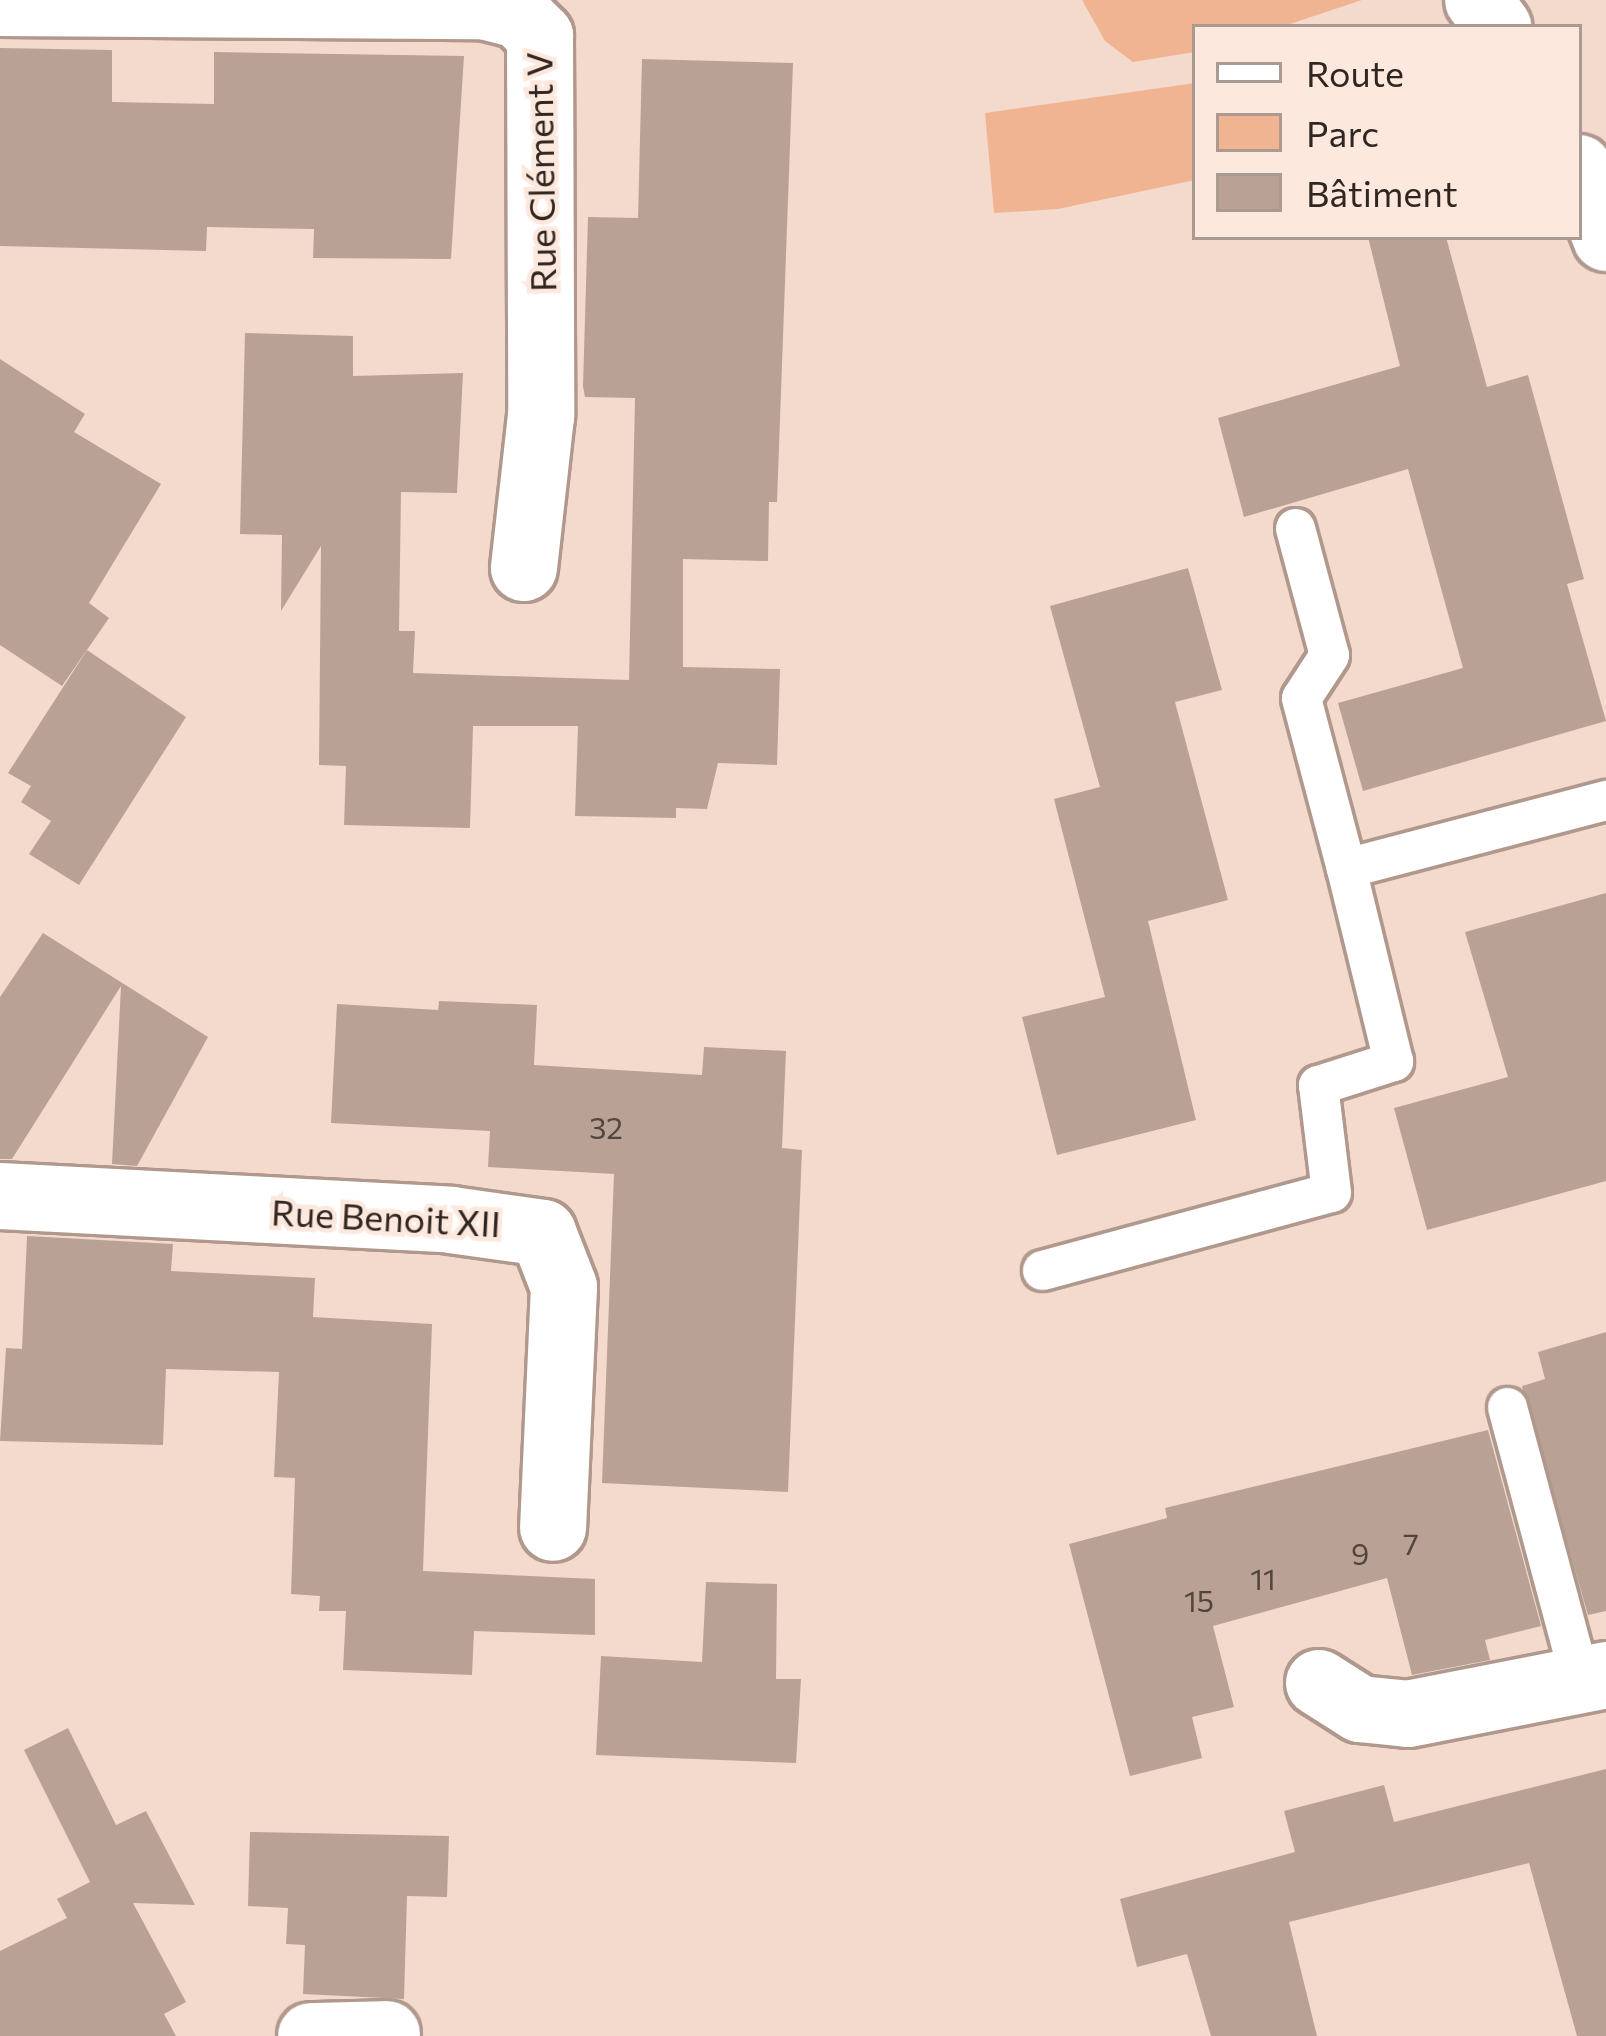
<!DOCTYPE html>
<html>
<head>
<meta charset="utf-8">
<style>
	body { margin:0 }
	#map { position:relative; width:1606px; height:2036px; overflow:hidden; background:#f3dacd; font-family:Commissioner,sans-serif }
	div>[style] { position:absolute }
	.green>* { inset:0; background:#f1b493 }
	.building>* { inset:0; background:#b9a295 }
	.roads { filter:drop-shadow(3px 0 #b0988c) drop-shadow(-3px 0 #b0988c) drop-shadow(0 3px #b0988c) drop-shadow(0 -3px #b0988c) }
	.lane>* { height:39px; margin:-19.5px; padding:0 19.5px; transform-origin:19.5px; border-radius:19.5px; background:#fff }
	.street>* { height:66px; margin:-33px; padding:0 33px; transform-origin:33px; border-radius:33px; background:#fff }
	.secondary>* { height:66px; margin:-33px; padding:0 33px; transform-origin:33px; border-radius:33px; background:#fff }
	span { translate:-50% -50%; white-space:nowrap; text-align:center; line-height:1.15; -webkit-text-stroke:9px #fde8dd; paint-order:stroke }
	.number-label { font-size:30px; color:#52453e }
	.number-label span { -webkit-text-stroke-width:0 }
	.street-label { font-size:36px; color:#302621 }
	.legend { position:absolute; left:1192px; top:24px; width:390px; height:216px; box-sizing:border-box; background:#fde8dd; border:3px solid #ab9a92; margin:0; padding:15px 21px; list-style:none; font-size:36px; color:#302621 }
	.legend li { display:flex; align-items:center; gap:24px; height:60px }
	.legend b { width:60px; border:3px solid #ab9a92 }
</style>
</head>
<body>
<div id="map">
	<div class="green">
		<div style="clip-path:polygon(1082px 0,1362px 0,1281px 27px,1195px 27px,1195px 52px,1133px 62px,1105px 41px)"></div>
		<div style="clip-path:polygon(1195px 83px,1195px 180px,1058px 209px,994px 213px,985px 113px)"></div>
	</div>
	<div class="building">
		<div style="clip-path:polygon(0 48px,112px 50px,112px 102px,214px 104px,214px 52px,464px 56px,451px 259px,313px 258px,314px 229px,207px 227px,206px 251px,0 246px)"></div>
		<div style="clip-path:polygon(642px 59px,793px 63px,777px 502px,769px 502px,768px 561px,683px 559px,683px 667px,780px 669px,777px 765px,718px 763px,707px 809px,676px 808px,676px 818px,575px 816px,578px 726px,473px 726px,470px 828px,344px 825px,346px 766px,319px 765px,321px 546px,281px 611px,282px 535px,240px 534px,245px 333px,353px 336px,353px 376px,463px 373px,457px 493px,401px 492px,399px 631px,415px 631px,413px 673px,629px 680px,635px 398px,585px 397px,583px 386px,588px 217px,638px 218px)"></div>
		<div style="clip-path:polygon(1368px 237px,1446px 237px,1487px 387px,1528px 375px,1584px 579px,1567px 584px,1606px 721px,1363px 791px,1338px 703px,1463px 668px,1408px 469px,1244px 517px,1218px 418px,1400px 366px)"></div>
		<div style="clip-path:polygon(0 359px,85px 414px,74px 432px,161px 484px,89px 603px,109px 618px,62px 686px,0 645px)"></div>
		<div style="clip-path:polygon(1188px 568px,1222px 690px,1175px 702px,1228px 900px,1148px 921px,1196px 1120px,1057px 1155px,1022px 1017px,1105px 997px,1054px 799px,1100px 787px,1050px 606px)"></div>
		<div style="clip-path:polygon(87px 650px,186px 717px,79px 885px,29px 854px,51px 821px,21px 802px,31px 786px,8px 773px)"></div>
		<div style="clip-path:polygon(1606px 893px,1606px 1181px,1427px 1230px,1394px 1108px,1508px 1077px,1465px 932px)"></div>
		<div style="clip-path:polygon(43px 933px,208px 1037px,137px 1166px,112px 1164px,121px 986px,12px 1159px,0 1159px,0 997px)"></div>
		<div style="clip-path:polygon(439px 1001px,537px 1005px,534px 1065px,702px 1075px,704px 1047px,786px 1051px,782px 1148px,802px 1150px,788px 1492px,602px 1483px,614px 1174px,488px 1167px,490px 1131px,331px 1123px,337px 1004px,438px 1010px)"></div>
		<div style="clip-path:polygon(27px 1236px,173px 1244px,171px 1271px,315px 1278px,313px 1317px,432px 1324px,423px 1571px,595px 1579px,595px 1635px,474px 1631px,472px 1675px,343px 1670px,346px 1611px,319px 1611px,320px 1596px,291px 1594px,295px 1478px,274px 1477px,279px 1372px,166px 1369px,163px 1445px,0 1441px,6px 1348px,22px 1349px)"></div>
		<div style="clip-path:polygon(1606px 1332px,1606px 1611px,1588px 1615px,1522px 1386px,1545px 1379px,1538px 1352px)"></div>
		<div style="clip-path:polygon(1488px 1430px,1541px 1626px,1485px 1640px,1490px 1660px,1412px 1675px,1387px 1578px,1213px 1626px,1234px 1707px,1192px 1717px,1202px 1758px,1130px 1776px,1069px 1544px,1167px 1518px,1165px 1508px)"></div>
		<div style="clip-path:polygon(706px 1582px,777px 1584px,776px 1679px,801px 1679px,796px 1763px,596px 1755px,601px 1656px,702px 1662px)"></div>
		<div style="clip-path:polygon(68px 1728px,116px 1825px,146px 1811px,195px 1905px,133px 1903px,186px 2002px,164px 2014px,176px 2036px,0 2036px,0 1951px,67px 1918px,57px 1899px,90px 1882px,24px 1750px)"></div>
		<div style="clip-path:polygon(1606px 1769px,1606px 2036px,1577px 2036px,1529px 1863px,1289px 1922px,1317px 2036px,1211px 2036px,1187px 1954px,1137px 1967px,1120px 1899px,1295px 1852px,1284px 1811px,1384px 1785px,1394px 1822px)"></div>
		<div style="clip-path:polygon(250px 1832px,449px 1836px,447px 1897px,407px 1896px,404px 1999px,303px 1994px,305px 1945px,286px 1944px,288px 1908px,248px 1906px)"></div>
	</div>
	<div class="roads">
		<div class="lane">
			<div style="left:1295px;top:528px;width:131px;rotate:75deg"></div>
			<div style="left:1329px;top:655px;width:51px;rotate:123.1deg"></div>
			<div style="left:1301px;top:698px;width:176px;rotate:75.2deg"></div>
			<div style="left:1042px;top:1270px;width:299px;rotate:-15.1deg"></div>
			<div style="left:1331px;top:1192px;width:108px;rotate:-96.9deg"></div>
			<div style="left:1318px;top:1085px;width:79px;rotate:-17.7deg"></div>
			<div style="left:1393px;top:1061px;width:199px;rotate:-103.7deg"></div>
			<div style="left:1346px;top:868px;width:269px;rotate:-14.7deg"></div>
			<div style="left:1507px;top:1407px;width:278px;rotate:75deg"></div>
		</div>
		<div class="street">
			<div style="left:0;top:3px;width:483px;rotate:0.4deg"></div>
			<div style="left:483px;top:6px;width:37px;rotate:14deg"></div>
			<div style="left:519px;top:15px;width:30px;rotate:45deg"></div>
			<div style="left:540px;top:36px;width:380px;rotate:89.8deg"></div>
			<div style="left:541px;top:416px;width:153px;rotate:96.4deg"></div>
			<div style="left:0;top:1196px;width:452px;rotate:3deg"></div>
			<div style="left:451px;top:1220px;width:93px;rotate:8deg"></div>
			<div style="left:543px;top:1233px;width:58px;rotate:68.7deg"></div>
			<div style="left:564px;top:1287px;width:241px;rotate:92.6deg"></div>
			<div style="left:1319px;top:1683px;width:49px;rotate:32.4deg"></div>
			<div style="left:1360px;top:1709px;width:48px;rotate:5.9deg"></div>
			<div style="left:1408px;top:1714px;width:202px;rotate:-11.1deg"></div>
			<div style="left:311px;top:2036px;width:76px;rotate:-1.5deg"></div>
		</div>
		<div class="secondary">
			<div style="left:1478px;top:0;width:34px;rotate:53deg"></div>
			<div style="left:1579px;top:168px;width:75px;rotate:68.9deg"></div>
		</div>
	</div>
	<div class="number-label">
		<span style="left:606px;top:1127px">32</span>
		<span style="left:1411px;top:1543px">7</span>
		<span style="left:1360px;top:1553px">9</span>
		<span style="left:1263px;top:1578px">11</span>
		<span style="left:1199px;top:1600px">15</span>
	</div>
	<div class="street-label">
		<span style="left:540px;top:172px;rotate:-91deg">Rue Clément V</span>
		<span style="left:386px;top:1217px;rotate:3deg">Rue Benoit XII</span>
	</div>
	<ul class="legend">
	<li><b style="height:15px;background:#fff"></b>Route</li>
	<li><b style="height:33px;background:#f1b493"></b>Parc</li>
	<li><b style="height:33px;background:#b9a295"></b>Bâtiment</li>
	</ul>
</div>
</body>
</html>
